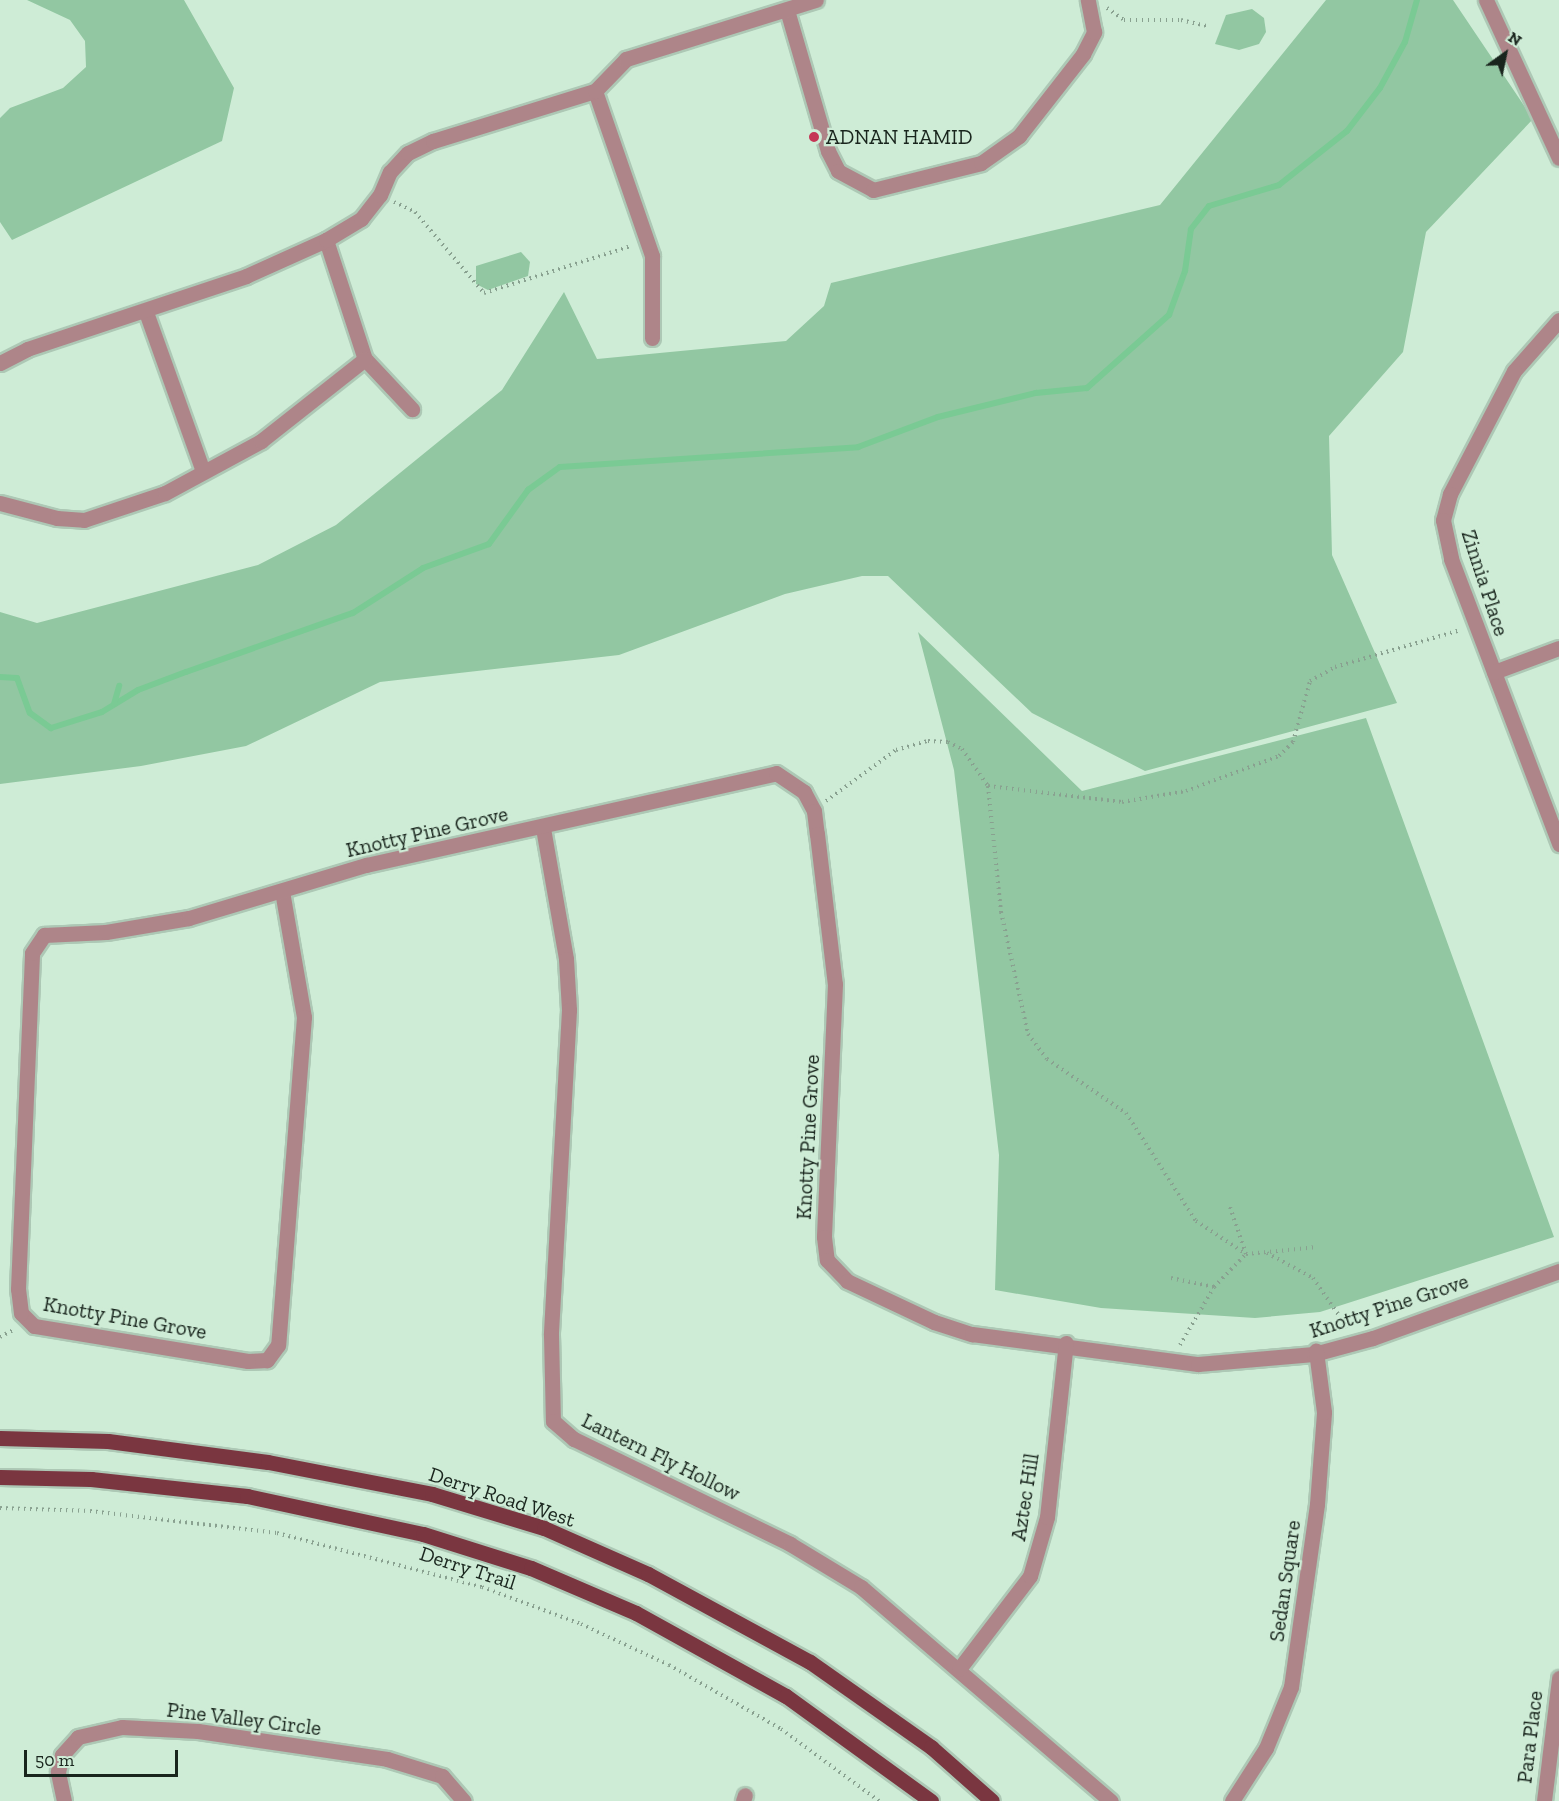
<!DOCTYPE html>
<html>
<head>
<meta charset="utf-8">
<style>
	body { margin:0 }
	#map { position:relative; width:1559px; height:1801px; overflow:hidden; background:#ceecd6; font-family:"Zilla Slab",serif }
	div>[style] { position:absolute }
	.green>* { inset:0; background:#92c7a2 }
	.stream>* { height:6px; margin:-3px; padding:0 3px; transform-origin:3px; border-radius:3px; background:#7aca94 }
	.path>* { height:4px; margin-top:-2px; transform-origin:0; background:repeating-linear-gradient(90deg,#89a190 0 1.5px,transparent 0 6px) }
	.roads { filter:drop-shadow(2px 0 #adc8b5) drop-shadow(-2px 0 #adc8b5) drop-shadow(0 2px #adc8b5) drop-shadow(0 -2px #adc8b5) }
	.minor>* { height:15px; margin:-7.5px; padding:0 7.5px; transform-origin:7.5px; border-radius:7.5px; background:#ae8589 }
	.major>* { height:15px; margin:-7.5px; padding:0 7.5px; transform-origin:7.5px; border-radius:7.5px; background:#7a3640 }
	.dots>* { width:16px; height:16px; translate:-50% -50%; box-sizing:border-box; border:3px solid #ceecd6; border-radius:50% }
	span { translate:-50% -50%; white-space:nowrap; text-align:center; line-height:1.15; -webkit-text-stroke:4.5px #ceecd6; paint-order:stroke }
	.poi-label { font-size:21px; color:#19251d }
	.left { translate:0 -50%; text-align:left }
	.street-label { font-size:21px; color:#19251d }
	.north { position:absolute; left:1475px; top:24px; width:60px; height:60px; -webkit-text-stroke:4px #ceecd6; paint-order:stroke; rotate:33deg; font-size:16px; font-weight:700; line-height:24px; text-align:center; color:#19251d }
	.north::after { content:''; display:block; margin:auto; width:21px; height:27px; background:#19251d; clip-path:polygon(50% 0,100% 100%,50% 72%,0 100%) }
	.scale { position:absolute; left:24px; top:1750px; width:154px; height:27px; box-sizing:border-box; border:3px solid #19251d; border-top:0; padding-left:8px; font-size:18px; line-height:21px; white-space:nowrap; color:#19251d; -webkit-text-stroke:4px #ceecd6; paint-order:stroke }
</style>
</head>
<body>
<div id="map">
	<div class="green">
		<div style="clip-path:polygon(27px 0,184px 0,234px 88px,222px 141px,12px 240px,0 222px,0 118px,10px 108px,63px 88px,86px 67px,85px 41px,70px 20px)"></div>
		<div style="clip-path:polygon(1326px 0,1453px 0,1533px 119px,1426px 232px,1403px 352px,1329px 436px,1332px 555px,1397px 703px,1145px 771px,1032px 713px,888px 576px,862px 576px,785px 594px,619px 655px,380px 682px,246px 746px,141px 766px,0 784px,0 612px,37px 623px,258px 565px,336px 525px,502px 390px,564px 292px,597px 359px,786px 341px,824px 306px,831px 283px,1160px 205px)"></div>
		<div style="clip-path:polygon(1252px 9px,1264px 18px,1266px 32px,1259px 44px,1239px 50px,1215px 44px,1226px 15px)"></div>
		<div style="clip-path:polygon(521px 252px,530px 262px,528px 276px,488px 290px,476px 284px,476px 266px)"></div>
		<div style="clip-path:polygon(918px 632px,1082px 791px,1366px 718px,1554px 1237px,1320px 1312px,1255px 1318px,1101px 1308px,995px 1290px,999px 1155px,954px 770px)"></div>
	</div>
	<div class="stream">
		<div style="left:0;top:677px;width:17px;rotate:3deg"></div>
		<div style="left:17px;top:678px;width:37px;rotate:70deg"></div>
		<div style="left:30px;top:713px;width:26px;rotate:36deg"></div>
		<div style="left:51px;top:728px;width:53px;rotate:-17.4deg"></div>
		<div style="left:102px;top:712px;width:42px;rotate:-31.4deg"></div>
		<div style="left:138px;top:690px;width:51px;rotate:-20.6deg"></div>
		<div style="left:186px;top:672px;width:177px;rotate:-19.5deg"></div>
		<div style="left:353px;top:613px;width:83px;rotate:-32.7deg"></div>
		<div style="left:423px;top:568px;width:70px;rotate:-20deg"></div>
		<div style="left:489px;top:544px;width:67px;rotate:-54.2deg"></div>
		<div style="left:528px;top:490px;width:39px;rotate:-36deg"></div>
		<div style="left:560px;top:467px;width:299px;rotate:-3.8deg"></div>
		<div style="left:858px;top:447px;width:85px;rotate:-20.6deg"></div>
		<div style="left:938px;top:417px;width:101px;rotate:-13.8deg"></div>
		<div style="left:1036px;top:393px;width:51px;rotate:-5.6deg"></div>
		<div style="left:1087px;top:388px;width:110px;rotate:-41.7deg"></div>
		<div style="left:1169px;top:315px;width:47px;rotate:-70deg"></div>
		<div style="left:1185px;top:271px;width:42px;rotate:-81.9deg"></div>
		<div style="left:1191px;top:229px;width:29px;rotate:-52deg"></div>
		<div style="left:1209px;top:206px;width:73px;rotate:-16.7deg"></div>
		<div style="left:1279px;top:185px;width:87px;rotate:-38.5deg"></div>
		<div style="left:1347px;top:131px;width:54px;rotate:-52.5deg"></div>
		<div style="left:1380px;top:88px;width:52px;rotate:-61.5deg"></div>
		<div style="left:1405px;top:42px;width:44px;rotate:-74.1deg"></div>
		<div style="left:114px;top:704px;width:19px;rotate:-74deg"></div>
	</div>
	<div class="path">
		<div style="left:1107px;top:8px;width:21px;rotate:35deg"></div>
		<div style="left:1124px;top:20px;width:57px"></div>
		<div style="left:1181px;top:20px;width:26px;rotate:13deg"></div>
		<div style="left:394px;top:202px;width:23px;rotate:25deg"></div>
		<div style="left:415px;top:212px;width:106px;rotate:49.6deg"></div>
		<div style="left:484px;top:293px;width:154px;rotate:-17.7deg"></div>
		<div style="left:988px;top:786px;width:135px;rotate:6.8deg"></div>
		<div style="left:1122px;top:802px;width:65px;rotate:-9.8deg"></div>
		<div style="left:1186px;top:791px;width:99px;rotate:-20.6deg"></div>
		<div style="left:1279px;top:756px;width:20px;rotate:-45deg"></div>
		<div style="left:1293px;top:742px;width:63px;rotate:-74.4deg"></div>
		<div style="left:1310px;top:681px;width:29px;rotate:-29deg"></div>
		<div style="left:1335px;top:667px;width:131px;rotate:-16.4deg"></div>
		<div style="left:826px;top:801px;width:87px;rotate:-36.1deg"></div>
		<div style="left:896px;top:750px;width:33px;rotate:-16deg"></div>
		<div style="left:928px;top:741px;width:20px;rotate:3deg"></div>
		<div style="left:948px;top:742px;width:16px;rotate:27deg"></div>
		<div style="left:962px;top:749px;width:45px;rotate:54.9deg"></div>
		<div style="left:988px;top:786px;width:127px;rotate:84.1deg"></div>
		<div style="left:1001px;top:912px;width:125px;rotate:77.5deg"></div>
		<div style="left:1028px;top:1034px;width:31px;rotate:53deg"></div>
		<div style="left:1047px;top:1059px;width:96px;rotate:34.4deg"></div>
		<div style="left:1126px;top:1113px;width:129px;rotate:57.1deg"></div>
		<div style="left:1196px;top:1221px;width:60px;rotate:33.4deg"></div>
		<div style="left:1246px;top:1254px;width:53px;rotate:-108.8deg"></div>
		<div style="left:1267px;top:1253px;width:52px;rotate:28.5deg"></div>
		<div style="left:1313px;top:1278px;width:60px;rotate:55.2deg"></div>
		<div style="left:1171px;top:1278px;width:44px;rotate:11.8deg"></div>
		<div style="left:0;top:1337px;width:17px;rotate:-28deg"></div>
		<div style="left:1180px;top:1345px;width:67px;rotate:-59.6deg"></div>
		<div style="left:1214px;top:1287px;width:46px;rotate:-45.9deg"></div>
		<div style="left:1246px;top:1254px;width:72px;rotate:-5.6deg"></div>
		<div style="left:0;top:1508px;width:90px;rotate:1.9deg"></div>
		<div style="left:90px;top:1511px;width:188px;rotate:6.7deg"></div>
		<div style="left:277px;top:1533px;width:212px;rotate:14.8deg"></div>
		<div style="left:482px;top:1587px;width:106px;rotate:20.5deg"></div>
		<div style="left:581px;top:1624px;width:97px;rotate:25deg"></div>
		<div style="left:669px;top:1665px;width:129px;rotate:29.7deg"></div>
		<div style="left:781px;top:1729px;width:122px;rotate:36.3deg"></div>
	</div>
	<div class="roads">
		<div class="minor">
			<div style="left:1486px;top:0;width:174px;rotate:65.2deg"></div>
			<div style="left:787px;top:10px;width:147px;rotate:73.8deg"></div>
			<div style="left:828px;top:151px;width:22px;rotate:63deg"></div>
			<div style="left:838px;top:171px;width:40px;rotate:28deg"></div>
			<div style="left:873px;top:190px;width:111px;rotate:-14deg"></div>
			<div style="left:981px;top:163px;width:47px;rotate:-35.4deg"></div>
			<div style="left:1019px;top:136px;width:104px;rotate:-52deg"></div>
			<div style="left:1083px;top:54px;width:25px;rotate:-63deg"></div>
			<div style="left:1094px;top:32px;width:33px;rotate:-101deg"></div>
			<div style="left:595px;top:91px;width:175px;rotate:70.9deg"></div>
			<div style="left:652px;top:256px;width:82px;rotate:90deg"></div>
			<div style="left:326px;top:240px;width:125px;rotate:71.9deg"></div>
			<div style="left:365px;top:359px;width:69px;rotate:46.8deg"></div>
			<div style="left:146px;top:312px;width:169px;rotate:70.3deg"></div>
			<div style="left:1559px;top:320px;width:68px;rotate:131.4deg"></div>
			<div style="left:1514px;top:371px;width:139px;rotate:117.5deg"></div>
			<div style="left:1450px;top:494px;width:27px;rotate:105deg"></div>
			<div style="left:1443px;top:520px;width:40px;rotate:78deg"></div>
			<div style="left:1451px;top:559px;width:305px;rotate:69.2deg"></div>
			<div style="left:0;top:363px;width:30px;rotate:-27deg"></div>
			<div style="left:27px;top:349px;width:231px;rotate:-18.4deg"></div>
			<div style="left:246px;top:276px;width:88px;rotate:-24.2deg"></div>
			<div style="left:326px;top:240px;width:41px;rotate:-31deg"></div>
			<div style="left:361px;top:219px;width:31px;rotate:-52deg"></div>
			<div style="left:380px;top:195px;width:25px;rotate:-67deg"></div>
			<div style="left:390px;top:172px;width:26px;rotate:-47deg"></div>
			<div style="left:408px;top:153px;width:28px;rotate:-26deg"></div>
			<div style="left:433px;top:141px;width:170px;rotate:-17.2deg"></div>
			<div style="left:595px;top:91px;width:45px;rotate:-45.9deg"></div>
			<div style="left:626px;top:59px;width:199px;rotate:-17.3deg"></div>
			<div style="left:0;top:503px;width:59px;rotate:14.7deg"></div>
			<div style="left:57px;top:518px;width:27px;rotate:4deg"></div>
			<div style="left:84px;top:520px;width:85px;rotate:-18.4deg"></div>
			<div style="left:165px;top:493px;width:109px;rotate:-28.4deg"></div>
			<div style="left:261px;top:441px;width:132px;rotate:-38.3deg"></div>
			<div style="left:1494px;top:672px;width:69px;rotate:-20.3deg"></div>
			<div style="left:543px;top:828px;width:133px;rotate:80deg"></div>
			<div style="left:566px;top:959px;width:51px;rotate:86.6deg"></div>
			<div style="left:569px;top:1010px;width:325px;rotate:93.2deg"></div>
			<div style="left:551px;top:1335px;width:86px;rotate:88.7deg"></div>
			<div style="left:553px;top:1421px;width:28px;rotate:41deg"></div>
			<div style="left:574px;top:1439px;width:240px;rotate:25.9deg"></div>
			<div style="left:790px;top:1544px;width:83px;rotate:31.2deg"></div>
			<div style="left:861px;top:1587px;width:329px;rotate:40.6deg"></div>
			<div style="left:282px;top:891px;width:128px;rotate:80.1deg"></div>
			<div style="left:304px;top:1017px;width:329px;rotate:94.5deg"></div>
			<div style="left:278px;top:1345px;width:19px;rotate:126deg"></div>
			<div style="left:267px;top:1360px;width:19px;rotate:177deg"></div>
			<div style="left:248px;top:1361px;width:217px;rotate:-170.7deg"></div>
			<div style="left:34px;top:1326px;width:18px;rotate:-135deg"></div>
			<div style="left:21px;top:1313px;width:24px;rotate:-97deg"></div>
			<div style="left:18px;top:1289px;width:336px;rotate:-87.6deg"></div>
			<div style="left:32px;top:953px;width:22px;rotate:-56deg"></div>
			<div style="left:44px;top:935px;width:62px;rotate:-2.8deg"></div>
			<div style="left:106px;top:932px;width:84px;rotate:-9.6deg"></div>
			<div style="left:189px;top:918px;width:185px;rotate:-16.7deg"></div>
			<div style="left:366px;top:865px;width:420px;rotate:-12.6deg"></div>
			<div style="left:776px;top:773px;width:34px;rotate:34deg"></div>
			<div style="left:804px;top:792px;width:21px;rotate:62deg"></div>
			<div style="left:814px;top:811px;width:23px;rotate:83deg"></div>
			<div style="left:817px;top:834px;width:151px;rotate:83.2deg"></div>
			<div style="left:835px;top:984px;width:253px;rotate:92.5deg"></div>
			<div style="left:824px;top:1237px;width:23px;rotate:83deg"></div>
			<div style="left:827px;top:1260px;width:29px;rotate:46deg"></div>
			<div style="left:847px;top:1281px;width:96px;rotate:25.2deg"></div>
			<div style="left:934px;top:1322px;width:40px;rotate:18deg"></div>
			<div style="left:972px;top:1334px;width:228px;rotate:7.6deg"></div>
			<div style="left:1198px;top:1364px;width:116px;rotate:-4.9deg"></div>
			<div style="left:1314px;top:1354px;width:61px;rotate:-15.2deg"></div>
			<div style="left:1373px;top:1338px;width:198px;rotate:-19.8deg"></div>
			<div style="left:959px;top:1669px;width:117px;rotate:-52.6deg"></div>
			<div style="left:1030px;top:1576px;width:61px;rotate:-73.9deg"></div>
			<div style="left:1047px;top:1517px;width:175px;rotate:-83.8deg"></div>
			<div style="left:64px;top:1801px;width:30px;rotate:-102deg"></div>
			<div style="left:58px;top:1772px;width:17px;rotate:-77deg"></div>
			<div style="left:62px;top:1755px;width:24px;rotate:-48deg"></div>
			<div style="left:78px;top:1737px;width:45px;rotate:-12.8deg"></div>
			<div style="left:122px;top:1727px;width:76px;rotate:3deg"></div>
			<div style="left:198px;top:1731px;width:191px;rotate:8.4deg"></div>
			<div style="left:387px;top:1759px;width:58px;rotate:17.2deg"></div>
			<div style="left:442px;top:1776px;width:33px;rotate:49deg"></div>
			<div style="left:743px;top:1801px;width:6px;rotate:-72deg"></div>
			<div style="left:1232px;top:1801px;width:63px;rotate:-57.3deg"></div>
			<div style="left:1266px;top:1748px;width:66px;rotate:-67.7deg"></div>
			<div style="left:1291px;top:1687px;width:185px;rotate:-81.9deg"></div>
			<div style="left:1317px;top:1504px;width:92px;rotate:-85.6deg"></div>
			<div style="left:1324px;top:1412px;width:62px;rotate:-97.5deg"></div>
			<div style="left:1544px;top:1801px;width:124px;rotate:-83deg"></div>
		</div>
		<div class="major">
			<div style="left:0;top:1438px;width:108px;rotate:1.6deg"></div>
			<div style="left:108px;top:1441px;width:161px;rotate:7.5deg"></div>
			<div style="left:268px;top:1462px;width:167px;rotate:11deg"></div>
			<div style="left:432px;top:1494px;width:117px;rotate:16.9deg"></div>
			<div style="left:544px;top:1528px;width:114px;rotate:23.9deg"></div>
			<div style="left:648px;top:1574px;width:184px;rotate:28.5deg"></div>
			<div style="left:810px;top:1662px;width:148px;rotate:35.1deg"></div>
			<div style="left:931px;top:1747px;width:81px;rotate:41.5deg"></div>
			<div style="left:0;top:1477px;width:91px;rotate:1.3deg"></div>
			<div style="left:91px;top:1479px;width:157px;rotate:6.2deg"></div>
			<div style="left:247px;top:1496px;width:180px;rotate:12.2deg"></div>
			<div style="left:423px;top:1534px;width:113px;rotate:17.5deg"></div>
			<div style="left:531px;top:1568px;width:114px;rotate:23.2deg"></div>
			<div style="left:636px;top:1613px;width:171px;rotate:29deg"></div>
			<div style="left:786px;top:1696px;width:179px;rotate:35.9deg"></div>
		</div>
	</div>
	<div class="dots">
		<div style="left:814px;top:137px;background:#c53555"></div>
	</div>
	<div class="poi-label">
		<span class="left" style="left:826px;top:137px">ADNAN HAMID</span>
	</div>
	<div class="street-label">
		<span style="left:1485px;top:583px;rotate:72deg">Zinnia Place</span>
		<span style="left:427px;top:832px;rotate:-13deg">Knotty Pine Grove</span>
		<span style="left:808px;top:1137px;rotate:-87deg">Knotty Pine Grove</span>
		<span style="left:1389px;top:1306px;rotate:-18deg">Knotty Pine Grove</span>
		<span style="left:125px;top:1318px;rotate:10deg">Knotty Pine Grove</span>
		<span style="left:661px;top:1457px;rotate:26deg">Lantern Fly Hollow</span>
		<span style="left:502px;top:1497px;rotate:18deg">Derry Road West</span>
		<span style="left:1025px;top:1497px;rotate:-81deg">Aztec Hill</span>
		<span style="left:468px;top:1568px;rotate:18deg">Derry Trail</span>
		<span style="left:1285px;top:1581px;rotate:-82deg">Sedan Square</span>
		<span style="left:244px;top:1719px;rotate:7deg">Pine Valley Circle</span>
		<span style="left:1530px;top:1737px;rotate:-83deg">Para Place</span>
	</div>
	<div class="north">N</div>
	<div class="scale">50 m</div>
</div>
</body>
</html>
